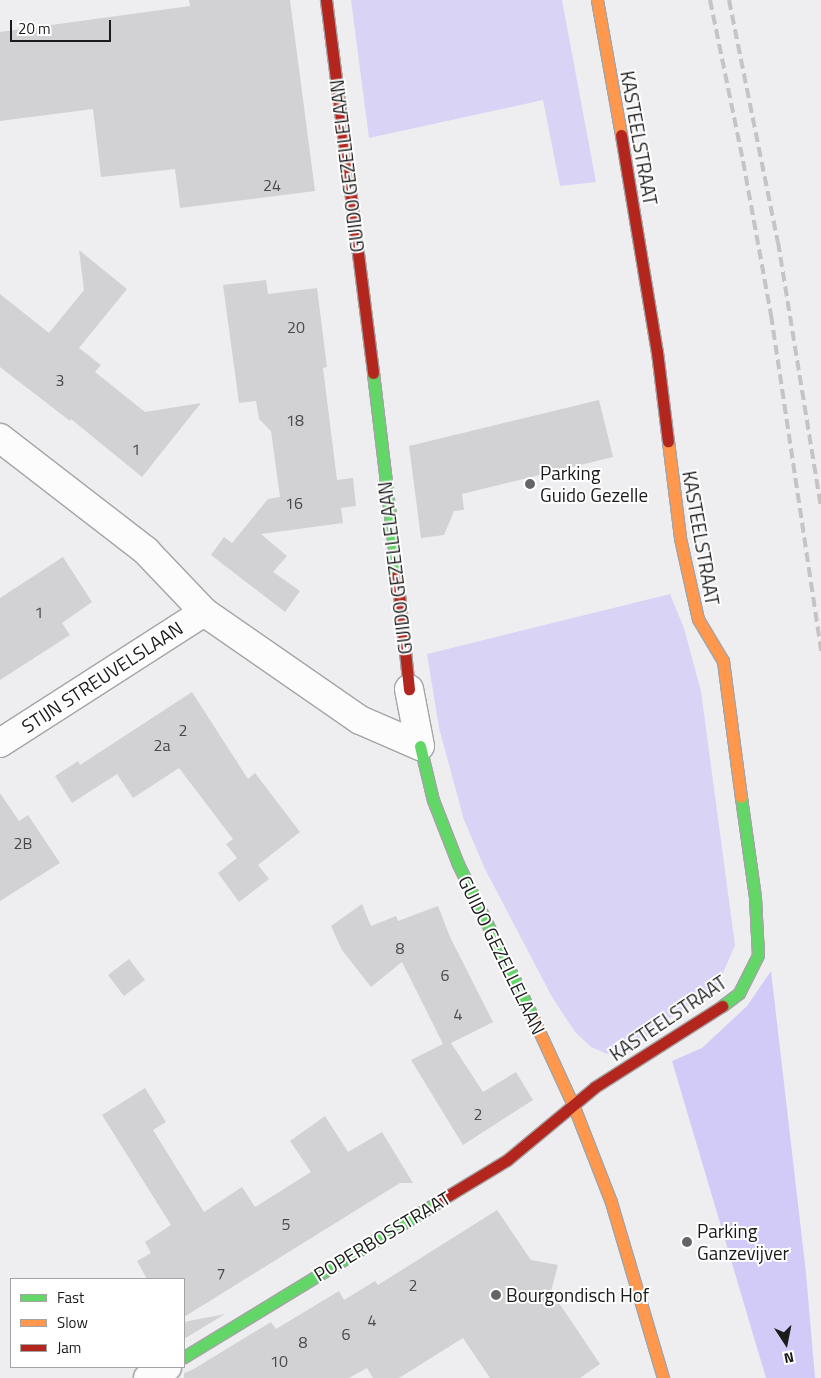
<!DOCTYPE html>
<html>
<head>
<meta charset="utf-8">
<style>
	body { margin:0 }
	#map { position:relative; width:821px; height:1378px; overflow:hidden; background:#eeeef1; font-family:"Titillium Web",sans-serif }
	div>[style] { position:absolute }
	.green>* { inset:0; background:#d9d4f6 }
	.forest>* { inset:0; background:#d2cbf8 }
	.building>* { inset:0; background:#d2d2d4 }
	.roads { filter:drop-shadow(1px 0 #a4a4a6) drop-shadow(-1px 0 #a4a4a6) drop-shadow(0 1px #a4a4a6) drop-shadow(0 -1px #a4a4a6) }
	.street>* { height:28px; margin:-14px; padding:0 14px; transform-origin:14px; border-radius:14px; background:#fcfcfd }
	.fast>* { height:11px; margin:-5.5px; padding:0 5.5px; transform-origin:5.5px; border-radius:5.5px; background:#63d668 }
	.slow>* { height:11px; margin:-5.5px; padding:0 5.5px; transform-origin:5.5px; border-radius:5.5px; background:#ff974d }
	.jam>* { height:11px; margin:-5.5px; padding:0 5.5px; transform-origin:5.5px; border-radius:5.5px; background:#b3261e }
	.rail>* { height:4px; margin-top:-2px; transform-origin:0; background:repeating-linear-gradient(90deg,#c4c4c5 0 10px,transparent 0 15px) }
	.dots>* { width:14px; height:14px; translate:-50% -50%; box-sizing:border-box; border:2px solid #fff; border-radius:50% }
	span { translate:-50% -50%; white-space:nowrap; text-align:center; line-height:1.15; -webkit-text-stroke:4px #fff; paint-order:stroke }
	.number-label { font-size:16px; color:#49494a }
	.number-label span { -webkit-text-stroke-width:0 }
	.street-label { font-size:19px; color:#1b1b1c }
	.poi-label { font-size:19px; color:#1b1b1c }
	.left { translate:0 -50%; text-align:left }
	.legend { position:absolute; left:10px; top:1278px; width:175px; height:90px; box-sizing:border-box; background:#fff; border:1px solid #a4a4a4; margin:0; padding:6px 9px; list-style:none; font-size:15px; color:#1b1b1c }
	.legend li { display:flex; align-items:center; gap:10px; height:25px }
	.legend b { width:25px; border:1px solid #a4a4a4 }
	.north { position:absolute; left:761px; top:1318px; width:50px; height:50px; -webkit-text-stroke:4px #fff; paint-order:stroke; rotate:169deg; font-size:14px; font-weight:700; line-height:20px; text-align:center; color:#1b1b1c }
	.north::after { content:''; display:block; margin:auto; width:18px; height:22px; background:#1b1b1c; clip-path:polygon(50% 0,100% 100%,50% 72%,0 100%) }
	.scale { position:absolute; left:10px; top:20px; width:101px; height:22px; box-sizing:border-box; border:2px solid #1b1b1c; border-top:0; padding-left:6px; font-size:15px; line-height:18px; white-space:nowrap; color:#1b1b1c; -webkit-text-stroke:4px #fff; paint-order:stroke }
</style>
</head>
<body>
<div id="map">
	<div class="green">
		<div style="clip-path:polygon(351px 0,562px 0,596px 182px,560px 186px,543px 100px,369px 138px)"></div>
		<div style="clip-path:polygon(670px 594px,684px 628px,701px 691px,735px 945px,716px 989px,670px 1018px,638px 1043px,621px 1054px,607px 1054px,591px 1047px,575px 1032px,552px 997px,485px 869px,464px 820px,439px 728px,427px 654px)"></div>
	</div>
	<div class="forest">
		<div style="clip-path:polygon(771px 971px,806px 1273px,815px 1378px,766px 1378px,672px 1061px,702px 1048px,747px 1006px)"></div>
	</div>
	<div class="building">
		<div style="clip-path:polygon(189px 0,290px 0,315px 191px,180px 208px,175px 169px,101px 177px,93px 109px,0 121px,0 32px,190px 6px)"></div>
		<div style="clip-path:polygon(79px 250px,127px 289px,79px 348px,101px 365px,95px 372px,145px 412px,201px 403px,142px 477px,71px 419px,70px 421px,0 367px,0 294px,49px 333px,84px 290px)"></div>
		<div style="clip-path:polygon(266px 280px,268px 294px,317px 288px,327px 367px,323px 368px,337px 480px,353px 478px,356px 506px,341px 508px,343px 523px,261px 534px,287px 556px,273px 572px,300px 591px,285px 612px,211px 555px,224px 537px,232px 543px,268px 499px,280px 497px,271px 431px,259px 419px,256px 401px,239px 403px,223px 285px)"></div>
		<div style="clip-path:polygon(599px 400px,613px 457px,462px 494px,464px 510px,454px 511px,444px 535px,421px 538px,409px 446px)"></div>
		<div style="clip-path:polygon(63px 557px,92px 602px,62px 623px,70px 635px,0 680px,0 598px)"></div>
		<div style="clip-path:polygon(192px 692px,248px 779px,255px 773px,300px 832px,258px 865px,269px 879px,239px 902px,218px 873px,237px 858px,226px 844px,233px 839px,179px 768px,133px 798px,117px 774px,72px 803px,55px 776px,78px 761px,80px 765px)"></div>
		<div style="clip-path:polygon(0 793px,19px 821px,28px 815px,60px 863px,0 901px)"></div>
		<div style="clip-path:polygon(362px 904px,371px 926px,396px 916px,398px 921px,438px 906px,450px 937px,493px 1022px,451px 1043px,483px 1092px,516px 1072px,533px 1100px,463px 1145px,411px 1060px,443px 1044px,402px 962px,371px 987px,342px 950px,331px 926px)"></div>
		<div style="clip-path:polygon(129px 959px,145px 980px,124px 996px,108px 975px)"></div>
		<div style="clip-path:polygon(145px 1088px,166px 1122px,153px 1130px,204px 1212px,242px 1187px,255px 1207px,311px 1172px,290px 1141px,325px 1116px,348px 1152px,382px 1132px,413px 1183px,400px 1183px,184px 1317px,184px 1279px,147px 1279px,137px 1261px,151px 1253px,145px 1242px,171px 1225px,102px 1115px)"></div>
		<div style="clip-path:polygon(497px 1210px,531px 1260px,558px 1265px,551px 1291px,600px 1364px,580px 1378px,490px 1378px,463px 1338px,399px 1378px,373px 1378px,367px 1368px,349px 1378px,184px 1378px,184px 1373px,192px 1370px,271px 1322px,276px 1329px,339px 1291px,344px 1300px,375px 1281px,378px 1285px)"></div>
		<div style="clip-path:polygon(225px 1314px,184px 1339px,184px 1322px)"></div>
	</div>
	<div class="roads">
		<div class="street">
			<div style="left:0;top:438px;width:185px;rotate:37.7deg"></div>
			<div style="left:146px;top:551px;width:84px;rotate:46.4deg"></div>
			<div style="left:204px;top:612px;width:190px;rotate:34.7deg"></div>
			<div style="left:360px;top:720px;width:65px;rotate:23.4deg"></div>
			<div style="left:409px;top:689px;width:58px;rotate:79.1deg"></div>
			<div style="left:0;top:743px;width:242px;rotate:-32.7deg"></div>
			<div style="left:148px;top:1378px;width:22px;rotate:-30deg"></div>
		</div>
		<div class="fast">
			<div style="left:373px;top:373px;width:203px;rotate:83.2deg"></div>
			<div style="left:420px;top:746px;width:56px;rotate:76.5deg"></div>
			<div style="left:433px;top:800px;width:69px;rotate:68.7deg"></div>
			<div style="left:458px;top:864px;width:171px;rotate:64deg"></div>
			<div style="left:722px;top:1006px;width:21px;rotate:-37deg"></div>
			<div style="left:739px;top:993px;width:42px;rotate:-63.4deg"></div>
			<div style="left:758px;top:955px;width:58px;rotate:-93deg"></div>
			<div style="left:755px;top:897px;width:101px;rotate:-98deg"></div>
			<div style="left:184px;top:1357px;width:295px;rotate:-31.4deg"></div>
		</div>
		<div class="slow">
			<div style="left:597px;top:0;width:137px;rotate:79.9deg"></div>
			<div style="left:668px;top:441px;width:98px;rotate:82.9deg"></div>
			<div style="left:680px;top:538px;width:83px;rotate:77.5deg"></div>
			<div style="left:698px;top:619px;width:49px;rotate:59.2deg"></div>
			<div style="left:723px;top:661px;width:137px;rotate:82.5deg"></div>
			<div style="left:533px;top:1018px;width:98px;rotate:65.3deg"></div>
			<div style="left:574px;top:1107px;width:102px;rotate:68.7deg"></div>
			<div style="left:611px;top:1202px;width:184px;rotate:73.5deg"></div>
		</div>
		<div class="jam">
			<div style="left:326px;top:0;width:376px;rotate:82.8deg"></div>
			<div style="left:621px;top:135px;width:220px;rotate:80.6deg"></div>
			<div style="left:657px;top:352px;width:90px;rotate:83deg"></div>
			<div style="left:397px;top:575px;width:115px;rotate:84deg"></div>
			<div style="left:436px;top:1203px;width:83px;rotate:-31.2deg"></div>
			<div style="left:507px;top:1160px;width:114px;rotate:-39.7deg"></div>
			<div style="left:595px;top:1087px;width:151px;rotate:-32.5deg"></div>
		</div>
	</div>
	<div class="rail">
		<div style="left:710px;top:0;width:164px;rotate:78.4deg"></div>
		<div style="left:743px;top:161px;width:157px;rotate:79.7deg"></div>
		<div style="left:771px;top:315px;width:340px;rotate:81.5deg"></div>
		<div style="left:729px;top:0;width:247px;rotate:78.6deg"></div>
		<div style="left:778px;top:242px;width:268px;rotate:80.8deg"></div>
	</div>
	<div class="dots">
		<div style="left:530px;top:484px;background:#656567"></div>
		<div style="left:687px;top:1242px;background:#656567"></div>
		<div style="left:496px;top:1295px;background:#656567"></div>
	</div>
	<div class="number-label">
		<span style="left:272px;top:185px">24</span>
		<span style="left:296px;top:327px">20</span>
		<span style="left:60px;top:380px">3</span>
		<span style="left:295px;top:420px">18</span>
		<span style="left:136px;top:449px">1</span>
		<span style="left:294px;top:503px">16</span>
		<span style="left:39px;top:612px">1</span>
		<span style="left:183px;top:730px">2</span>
		<span style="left:162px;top:745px">2a</span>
		<span style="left:23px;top:843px">2B</span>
		<span style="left:400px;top:948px">8</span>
		<span style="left:445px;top:975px">6</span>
		<span style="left:458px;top:1014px">4</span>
		<span style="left:478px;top:1114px">2</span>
		<span style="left:286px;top:1224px">5</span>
		<span style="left:221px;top:1273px">7</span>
		<span style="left:413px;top:1285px">2</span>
		<span style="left:372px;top:1320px">4</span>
		<span style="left:346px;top:1334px">6</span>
		<span style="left:303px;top:1342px">8</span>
		<span style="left:279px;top:1361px">10</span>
	</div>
	<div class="street-label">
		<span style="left:639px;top:138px;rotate:80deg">KASTEELSTRAAT</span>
		<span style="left:347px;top:166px;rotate:-97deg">GUIDO GEZELLELAAN</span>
		<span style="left:701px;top:538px;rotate:80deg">KASTEELSTRAAT</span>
		<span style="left:395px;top:568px;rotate:-97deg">GUIDO GEZELLELAAN</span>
		<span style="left:102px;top:677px;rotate:-33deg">STIJN STREUVELSLAAN</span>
		<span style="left:502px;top:955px;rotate:64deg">GUIDO GEZELLELAAN</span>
		<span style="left:668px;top:1018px;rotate:-34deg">KASTEELSTRAAT</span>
		<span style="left:382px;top:1236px;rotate:-31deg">POPERBOSSTRAAT</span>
	</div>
	<div class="poi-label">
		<span class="left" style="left:540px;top:484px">Parking<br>Guido Gezelle</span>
		<span class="left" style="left:697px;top:1242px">Parking<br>Ganzevijver</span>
		<span class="left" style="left:506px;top:1295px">Bourgondisch Hof</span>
	</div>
	<ul class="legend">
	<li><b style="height:6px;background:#63d668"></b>Fast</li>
	<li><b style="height:6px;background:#ff974d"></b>Slow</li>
	<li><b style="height:6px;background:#b3261e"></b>Jam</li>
	</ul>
	<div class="north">N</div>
	<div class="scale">20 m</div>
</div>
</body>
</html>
